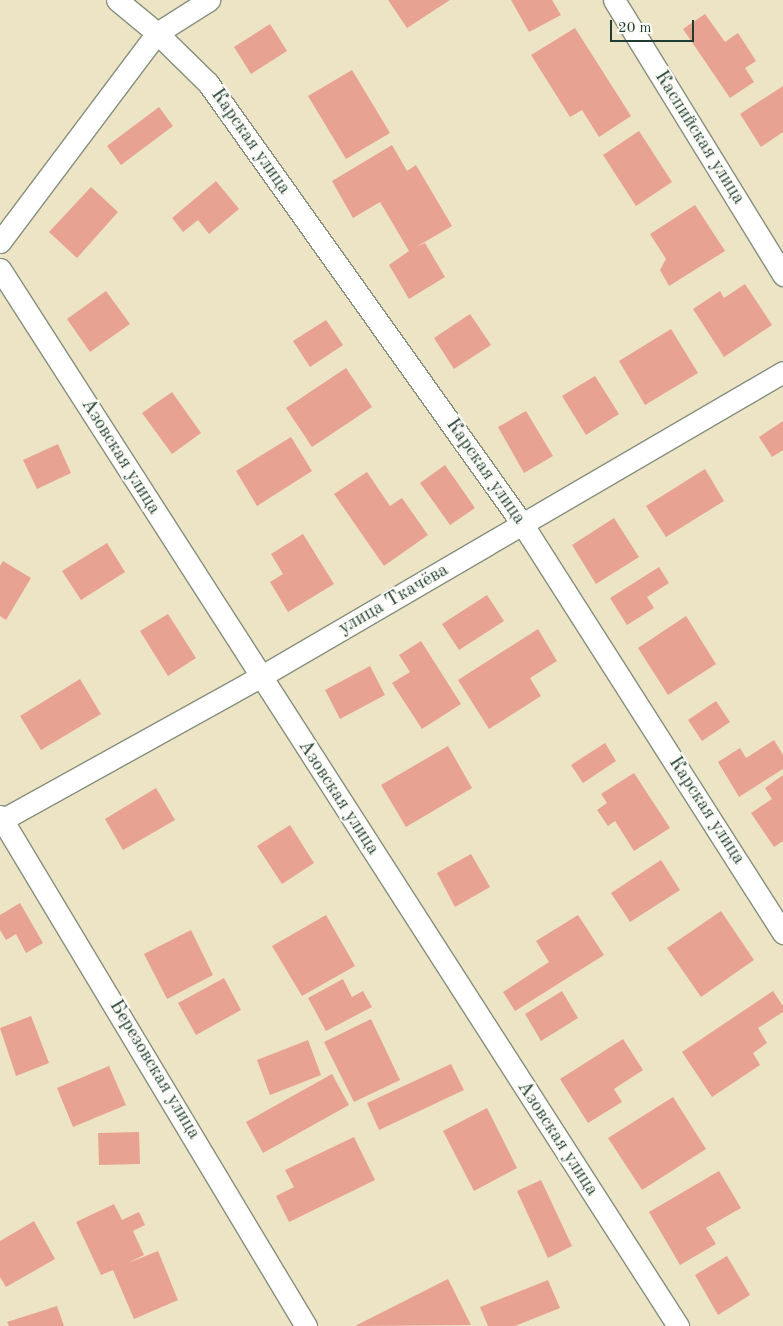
<!DOCTYPE html>
<html>
<head>
<meta charset="utf-8">
<style>
	body { margin:0 }
	#map { position:relative; width:783px; height:1326px; overflow:hidden; background:#ede4c6; font-family:"Old Standard TT",serif }
	div>[style] { position:absolute }
	.building>* { inset:0; background:#e8a291 }
	.roads { filter:drop-shadow(1px 0 #86907d) drop-shadow(-1px 0 #86907d) drop-shadow(0 1px #86907d) drop-shadow(0 -1px #86907d) }
	.street>* { height:21px; margin:-10.5px; padding:0 10.5px; transform-origin:10.5px; border-radius:10.5px; background:#fff }
	span { translate:-50% -50%; white-space:nowrap; text-align:center; line-height:1.15; -webkit-text-stroke:4.5px #fdfcf7; paint-order:stroke }
	.street-label { font-size:19px; color:#1f3d34 }
	.scale { position:absolute; left:610px; top:20px; width:84px; height:22px; box-sizing:border-box; border:2px solid #1f3d34; border-top:0; padding-left:6px; font-size:15px; line-height:18px; white-space:nowrap; color:#1f3d34; -webkit-text-stroke:4px #fdfcf7; paint-order:stroke }
</style>
</head>
<body>
<div id="map">
	<div class="building">
		<div style="clip-path:polygon(388px 0,450px 0,407px 28px)"></div>
		<div style="clip-path:polygon(511px 0,552px 0,561px 15px,529px 32px)"></div>
		<div style="clip-path:polygon(705px 14px,725px 42px,738px 33px,756px 61px,745px 68px,754px 82px,730px 98px,683px 29px)"></div>
		<div style="clip-path:polygon(270px 24px,287px 51px,251px 74px,234px 47px)"></div>
		<div style="clip-path:polygon(575px 28px,631px 116px,599px 137px,582px 110px,570px 117px,531px 55px)"></div>
		<div style="clip-path:polygon(352px 70px,390px 133px,346px 159px,308px 96px)"></div>
		<div style="clip-path:polygon(783px 86px,783px 132px,761px 147px,740px 114px)"></div>
		<div style="clip-path:polygon(159px 107px,173px 126px,121px 165px,107px 146px)"></div>
		<div style="clip-path:polygon(639px 131px,672px 182px,636px 206px,603px 155px)"></div>
		<div style="clip-path:polygon(392px 145px,407px 171px,416px 165px,452px 226px,416px 247px,425px 243px,445px 277px,409px 299px,389px 265px,409px 251px,380px 202px,353px 218px,332px 181px)"></div>
		<div style="clip-path:polygon(216px 181px,239px 209px,209px 234px,198px 220px,183px 232px,172px 218px)"></div>
		<div style="clip-path:polygon(91px 187px,118px 212px,77px 258px,49px 232px)"></div>
		<div style="clip-path:polygon(695px 205px,725px 251px,669px 286px,660px 270px,666px 259px,650px 234px)"></div>
		<div style="clip-path:polygon(745px 284px,772px 325px,724px 357px,693px 309px,720px 291px,724px 298px)"></div>
		<div style="clip-path:polygon(106px 291px,130px 324px,90px 352px,67px 319px)"></div>
		<div style="clip-path:polygon(470px 314px,491px 345px,454px 369px,434px 338px)"></div>
		<div style="clip-path:polygon(326px 320px,343px 345px,310px 367px,293px 341px)"></div>
		<div style="clip-path:polygon(671px 329px,698px 373px,645px 405px,619px 361px)"></div>
		<div style="clip-path:polygon(346px 368px,372px 407px,312px 447px,286px 408px)"></div>
		<div style="clip-path:polygon(595px 376px,619px 414px,586px 435px,562px 396px)"></div>
		<div style="clip-path:polygon(172px 392px,201px 433px,172px 454px,142px 413px)"></div>
		<div style="clip-path:polygon(526px 411px,553px 456px,524px 473px,498px 427px)"></div>
		<div style="clip-path:polygon(783px 421px,783px 450px,772px 457px,759px 437px)"></div>
		<div style="clip-path:polygon(291px 437px,312px 471px,257px 506px,236px 471px)"></div>
		<div style="clip-path:polygon(58px 444px,71px 473px,37px 489px,23px 460px)"></div>
		<div style="clip-path:polygon(445px 465px,475px 508px,450px 525px,420px 483px)"></div>
		<div style="clip-path:polygon(705px 469px,724px 501px,666px 537px,646px 506px)"></div>
		<div style="clip-path:polygon(367px 472px,390px 506px,402px 498px,428px 535px,384px 566px,334px 494px)"></div>
		<div style="clip-path:polygon(614px 518px,639px 557px,596px 584px,572px 545px)"></div>
		<div style="clip-path:polygon(303px 534px,334px 584px,288px 612px,270px 582px,283px 574px,271px 554px)"></div>
		<div style="clip-path:polygon(107px 543px,125px 572px,81px 600px,62px 571px)"></div>
		<div style="clip-path:polygon(3px 561px,31px 578px,6px 620px,0 616px,0 566px)"></div>
		<div style="clip-path:polygon(659px 567px,669px 583px,647px 597px,654px 608px,627px 625px,610px 598px)"></div>
		<div style="clip-path:polygon(487px 595px,504px 621px,459px 650px,442px 624px)"></div>
		<div style="clip-path:polygon(168px 614px,196px 658px,168px 676px,140px 631px)"></div>
		<div style="clip-path:polygon(686px 616px,716px 664px,668px 695px,638px 648px)"></div>
		<div style="clip-path:polygon(538px 629px,557px 661px,530px 678px,541px 696px,489px 729px,458px 680px)"></div>
		<div style="clip-path:polygon(421px 641px,461px 704px,422px 729px,392px 683px,410px 672px,399px 655px)"></div>
		<div style="clip-path:polygon(370px 666px,385px 695px,340px 719px,325px 690px)"></div>
		<div style="clip-path:polygon(80px 679px,101px 714px,41px 750px,20px 716px)"></div>
		<div style="clip-path:polygon(716px 701px,730px 722px,702px 741px,688px 720px)"></div>
		<div style="clip-path:polygon(774px 740px,783px 755px,783px 769px,739px 797px,718px 762px,740px 748px,746px 758px)"></div>
		<div style="clip-path:polygon(605px 743px,616px 761px,583px 783px,571px 765px)"></div>
		<div style="clip-path:polygon(448px 746px,472px 788px,406px 827px,381px 785px)"></div>
		<div style="clip-path:polygon(634px 773px,670px 828px,634px 851px,615px 821px,608px 826px,597px 810px,607px 803px,601px 794px)"></div>
		<div style="clip-path:polygon(783px 775px,783px 841px,774px 847px,751px 813px,772px 799px,765px 788px)"></div>
		<div style="clip-path:polygon(156px 788px,175px 820px,123px 850px,105px 819px)"></div>
		<div style="clip-path:polygon(290px 825px,314px 863px,282px 884px,257px 846px)"></div>
		<div style="clip-path:polygon(471px 854px,490px 887px,455px 907px,437px 873px)"></div>
		<div style="clip-path:polygon(661px 860px,680px 890px,630px 922px,611px 893px)"></div>
		<div style="clip-path:polygon(20px 903px,43px 943px,26px 953px,16px 934px,6px 940px,0 930px,0 915px)"></div>
		<div style="clip-path:polygon(721px 911px,754px 960px,701px 997px,667px 948px)"></div>
		<div style="clip-path:polygon(326px 915px,355px 966px,302px 996px,272px 946px)"></div>
		<div style="clip-path:polygon(578px 915px,604px 955px,515px 1011px,503px 992px,549px 962px,536px 941px)"></div>
		<div style="clip-path:polygon(191px 930px,213px 975px,167px 999px,144px 954px)"></div>
		<div style="clip-path:polygon(224px 978px,241px 1010px,196px 1035px,178px 1003px)"></div>
		<div style="clip-path:polygon(343px 979px,352px 997px,363px 991px,372px 1007px,326px 1031px,308px 998px)"></div>
		<div style="clip-path:polygon(562px 991px,578px 1018px,541px 1041px,525px 1014px)"></div>
		<div style="clip-path:polygon(773px 991px,783px 1006px,783px 1012px,758px 1028px,767px 1043px,753px 1053px,760px 1065px,712px 1097px,682px 1052px)"></div>
		<div style="clip-path:polygon(31px 1016px,49px 1063px,16px 1076px,0 1028px)"></div>
		<div style="clip-path:polygon(371px 1019px,400px 1080px,354px 1102px,324px 1042px)"></div>
		<div style="clip-path:polygon(623px 1039px,643px 1070px,614px 1089px,622px 1102px,588px 1123px,560px 1079px)"></div>
		<div style="clip-path:polygon(308px 1040px,321px 1075px,270px 1095px,257px 1060px)"></div>
		<div style="clip-path:polygon(451px 1064px,464px 1090px,379px 1130px,367px 1103px)"></div>
		<div style="clip-path:polygon(109px 1066px,126px 1105px,73px 1127px,57px 1088px)"></div>
		<div style="clip-path:polygon(332px 1074px,349px 1105px,263px 1153px,246px 1122px)"></div>
		<div style="clip-path:polygon(673px 1097px,706px 1149px,642px 1190px,608px 1138px)"></div>
		<div style="clip-path:polygon(487px 1108px,517px 1168px,474px 1191px,443px 1131px)"></div>
		<div style="clip-path:polygon(139px 1132px,140px 1164px,99px 1165px,98px 1133px)"></div>
		<div style="clip-path:polygon(354px 1137px,375px 1180px,289px 1222px,276px 1196px,294px 1187px,285px 1170px)"></div>
		<div style="clip-path:polygon(719px 1171px,741px 1208px,706px 1228px,716px 1244px,680px 1265px,649px 1212px)"></div>
		<div style="clip-path:polygon(541px 1180px,572px 1246px,548px 1258px,517px 1191px)"></div>
		<div style="clip-path:polygon(114px 1204px,122px 1220px,139px 1212px,145px 1225px,133px 1231px,144px 1255px,128px 1263px,158px 1251px,178px 1300px,134px 1319px,113px 1270px,101px 1275px,76px 1222px)"></div>
		<div style="clip-path:polygon(34px 1221px,55px 1259px,6px 1287px,0 1277px,0 1241px)"></div>
		<div style="clip-path:polygon(727px 1256px,750px 1295px,718px 1315px,695px 1275px)"></div>
		<div style="clip-path:polygon(448px 1279px,471px 1325px,355px 1326px)"></div>
		<div style="clip-path:polygon(548px 1280px,560px 1308px,515px 1326px,488px 1326px,480px 1307px)"></div>
		<div style="clip-path:polygon(57px 1306px,64px 1326px,9px 1326px,7px 1322px)"></div>
	</div>
	<div class="roads">
		<div class="street">
			<div style="left:117px;top:0;width:52px;rotate:39.5deg"></div>
			<div style="left:157px;top:33px;width:62px;rotate:-32.4deg"></div>
			<div style="left:614px;top:0;width:323px;rotate:58.4deg"></div>
			<div style="left:0;top:242px;width:261px;rotate:-53.1deg"></div>
			<div style="left:157px;top:33px;width:71px;rotate:44.4deg"></div>
			<div style="left:208px;top:83px;width:543px;rotate:54.52deg"></div>
			<div style="left:523px;top:525px;width:484px;rotate:57.5deg"></div>
			<div style="left:0;top:269px;width:1256px;rotate:57.32deg"></div>
			<div style="left:0;top:816px;width:595px;rotate:59.04deg"></div>
			<div style="left:0;top:821px;width:297px;rotate:-29deg"></div>
			<div style="left:260px;top:677px;width:605px;rotate:-30.25deg"></div>
		</div>
	</div>
	<div class="street-label">
		<span style="left:699px;top:138px;rotate:58deg">Каспийская улица</span>
		<span style="left:250px;top:142px;rotate:55deg">Карская улица</span>
		<span style="left:120px;top:457px;rotate:58deg">Азовская улица</span>
		<span style="left:485px;top:472px;rotate:55deg">Карская улица</span>
		<span style="left:394px;top:600px;rotate:-30deg">улица Ткачёва</span>
		<span style="left:338px;top:798px;rotate:57deg">Азовская улица</span>
		<span style="left:706px;top:811px;rotate:57deg">Карская улица</span>
		<span style="left:154px;top:1070px;rotate:59deg">Березовская улица</span>
		<span style="left:557px;top:1139px;rotate:57deg">Азовская улица</span>
	</div>
	<div class="scale">20 m</div>
</div>
</body>
</html>
